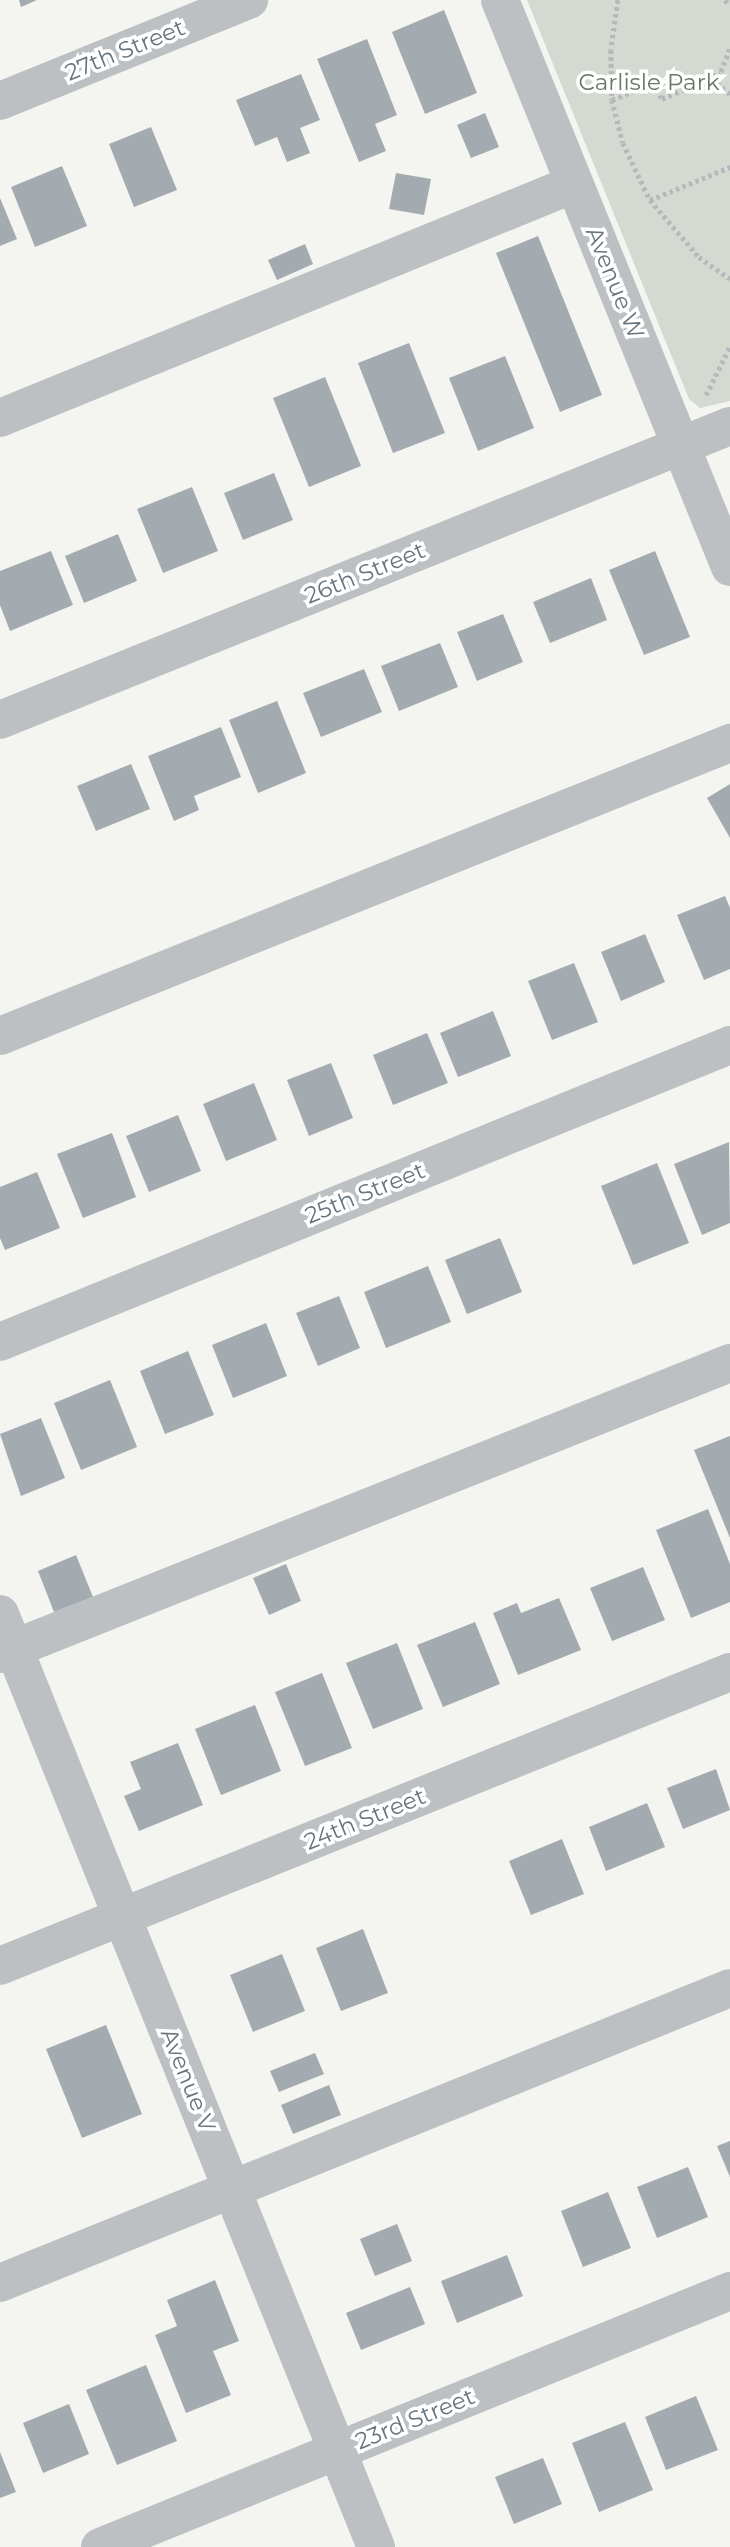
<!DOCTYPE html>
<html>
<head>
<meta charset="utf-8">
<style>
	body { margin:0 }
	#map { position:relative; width:730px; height:2547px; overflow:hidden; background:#f4f5f1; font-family:Montserrat,sans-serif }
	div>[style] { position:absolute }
	.green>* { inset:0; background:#d4d9d1 }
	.building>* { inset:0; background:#a4abb0 }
	.path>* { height:4.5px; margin-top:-2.25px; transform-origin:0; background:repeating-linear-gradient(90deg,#b6b9bb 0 3.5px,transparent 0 7px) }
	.minor>* { height:38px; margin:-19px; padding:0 19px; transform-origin:19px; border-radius:19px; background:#bcc0c3 }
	span { translate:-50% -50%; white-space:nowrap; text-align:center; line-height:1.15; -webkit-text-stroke:7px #fff; paint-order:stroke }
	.street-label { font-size:23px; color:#66747f }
	.park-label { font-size:23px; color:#687765 }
</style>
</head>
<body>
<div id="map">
	<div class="green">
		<div style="clip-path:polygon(527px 0,730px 0,730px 401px,700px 408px,689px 399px)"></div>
	</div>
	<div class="building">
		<div style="clip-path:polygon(19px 0,37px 0,21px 7px)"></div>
		<div style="clip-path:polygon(444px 10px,477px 93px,425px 114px,392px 32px)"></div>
		<div style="clip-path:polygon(367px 39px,397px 115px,375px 124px,386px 151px,359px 162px,317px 59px)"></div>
		<div style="clip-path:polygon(301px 74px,320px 120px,300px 128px,310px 153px,287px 162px,277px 137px,255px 146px,236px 100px)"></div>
		<div style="clip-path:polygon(485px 113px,499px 147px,471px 158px,457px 125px)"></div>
		<div style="clip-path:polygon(151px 127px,177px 190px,134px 207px,109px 144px)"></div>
		<div style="clip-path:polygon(62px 166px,87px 226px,35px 247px,11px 187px)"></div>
		<div style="clip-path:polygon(396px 173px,431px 179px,424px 215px,389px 209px)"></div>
		<div style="clip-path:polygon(0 198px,17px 239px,0 246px)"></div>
		<div style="clip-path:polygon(538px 236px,602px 395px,560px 412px,496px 253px)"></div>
		<div style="clip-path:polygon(305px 244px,313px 264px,277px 280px,268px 260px)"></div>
		<div style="clip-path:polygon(409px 343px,445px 433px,393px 453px,358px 363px)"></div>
		<div style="clip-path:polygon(505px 356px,534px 428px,478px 451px,449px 378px)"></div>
		<div style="clip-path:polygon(325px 377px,361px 466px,309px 487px,273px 398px)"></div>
		<div style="clip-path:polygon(274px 473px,293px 520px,243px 540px,224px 493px)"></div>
		<div style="clip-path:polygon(192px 487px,218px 551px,163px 573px,137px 509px)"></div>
		<div style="clip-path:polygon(118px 534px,137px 581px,84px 603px,65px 556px)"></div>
		<div style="clip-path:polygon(51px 551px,73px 605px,10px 631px,0 605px,0 571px)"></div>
		<div style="clip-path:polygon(655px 551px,690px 637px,644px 655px,609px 570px)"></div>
		<div style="clip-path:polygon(591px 578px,607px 620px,550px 643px,533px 602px)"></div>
		<div style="clip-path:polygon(503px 614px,523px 662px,477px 681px,457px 632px)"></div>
		<div style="clip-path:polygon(440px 643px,458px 687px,399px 711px,381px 666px)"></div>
		<div style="clip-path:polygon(364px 669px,382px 712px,321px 737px,303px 693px)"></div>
		<div style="clip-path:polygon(277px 701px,306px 773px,258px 793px,229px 720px)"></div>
		<div style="clip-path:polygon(221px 727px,241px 777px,194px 796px,199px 810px,174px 821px,148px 756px)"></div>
		<div style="clip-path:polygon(131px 764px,150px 809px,96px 831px,77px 786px)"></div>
		<div style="clip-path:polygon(730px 784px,730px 838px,707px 798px)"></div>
		<div style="clip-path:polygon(725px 896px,730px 908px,730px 969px,704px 980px,677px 915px)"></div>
		<div style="clip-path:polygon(645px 934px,665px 982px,621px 1001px,601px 952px)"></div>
		<div style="clip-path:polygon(574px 963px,598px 1022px,552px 1040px,528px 981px)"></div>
		<div style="clip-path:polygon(493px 1011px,511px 1056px,458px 1077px,440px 1033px)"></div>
		<div style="clip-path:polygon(427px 1033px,448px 1083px,393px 1105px,373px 1055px)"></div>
		<div style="clip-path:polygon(331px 1063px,353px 1118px,309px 1136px,287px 1080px)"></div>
		<div style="clip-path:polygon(254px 1083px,277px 1140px,226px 1161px,203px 1104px)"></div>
		<div style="clip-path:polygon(178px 1115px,201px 1171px,149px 1192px,126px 1136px)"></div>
		<div style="clip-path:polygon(112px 1133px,136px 1197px,83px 1218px,57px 1154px)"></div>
		<div style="clip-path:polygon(729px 1142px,730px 1223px,702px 1235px,674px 1164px)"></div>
		<div style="clip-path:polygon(657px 1163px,689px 1243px,633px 1265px,601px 1186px)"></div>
		<div style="clip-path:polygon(37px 1172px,60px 1228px,5px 1250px,0 1238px,0 1187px)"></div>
		<div style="clip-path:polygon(500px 1238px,522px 1292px,467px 1314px,445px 1260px)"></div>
		<div style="clip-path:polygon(428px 1266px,451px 1322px,386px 1348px,364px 1292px)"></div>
		<div style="clip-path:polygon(339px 1296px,360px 1348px,318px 1366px,296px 1313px)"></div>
		<div style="clip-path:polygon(266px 1323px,287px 1376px,233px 1398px,212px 1345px)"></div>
		<div style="clip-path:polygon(188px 1351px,214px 1415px,165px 1434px,140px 1371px)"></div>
		<div style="clip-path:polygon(110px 1380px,137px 1447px,81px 1470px,54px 1403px)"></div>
		<div style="clip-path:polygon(41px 1418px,65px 1478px,21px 1496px,0 1434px)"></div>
		<div style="clip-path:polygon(730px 1436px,730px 1538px,694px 1450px)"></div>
		<div style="clip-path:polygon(708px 1509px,730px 1564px,730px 1602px,691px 1618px,656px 1530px)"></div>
		<div style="clip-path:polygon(76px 1555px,93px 1597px,54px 1612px,38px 1571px)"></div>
		<div style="clip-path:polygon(286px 1564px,301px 1601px,269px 1615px,253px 1578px)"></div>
		<div style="clip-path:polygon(643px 1567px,665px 1620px,612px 1641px,590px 1588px)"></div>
		<div style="clip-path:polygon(559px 1598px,581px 1650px,518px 1675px,493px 1613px,517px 1603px,521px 1613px)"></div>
		<div style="clip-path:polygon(475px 1622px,500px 1684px,443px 1707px,417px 1645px)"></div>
		<div style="clip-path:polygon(397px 1643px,423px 1709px,373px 1729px,346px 1663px)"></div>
		<div style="clip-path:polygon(322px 1673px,352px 1748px,305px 1766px,275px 1692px)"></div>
		<div style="clip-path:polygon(255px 1705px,281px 1771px,221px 1795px,195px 1729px)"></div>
		<div style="clip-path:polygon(178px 1743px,203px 1805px,139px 1831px,124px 1796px,141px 1789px,130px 1762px)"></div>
		<div style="clip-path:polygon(716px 1769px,730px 1810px,683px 1829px,667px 1788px)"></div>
		<div style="clip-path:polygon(647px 1803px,665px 1847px,606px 1871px,589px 1827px)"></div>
		<div style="clip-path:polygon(562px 1839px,584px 1894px,531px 1915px,509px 1861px)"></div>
		<div style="clip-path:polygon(363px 1929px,388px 1993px,341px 2011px,316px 1948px)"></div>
		<div style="clip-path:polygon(282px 1954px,305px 2011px,253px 2032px,230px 1975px)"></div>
		<div style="clip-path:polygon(106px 2025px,142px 2114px,82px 2138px,46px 2049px)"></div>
		<div style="clip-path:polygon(315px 2053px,324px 2074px,279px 2092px,270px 2071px)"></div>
		<div style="clip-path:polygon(329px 2085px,341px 2115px,293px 2134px,281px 2105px)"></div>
		<div style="clip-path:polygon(730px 2141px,730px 2177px,717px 2146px)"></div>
		<div style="clip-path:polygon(688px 2167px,708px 2217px,657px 2238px,637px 2187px)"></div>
		<div style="clip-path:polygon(608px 2192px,631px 2248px,583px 2267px,561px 2211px)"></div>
		<div style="clip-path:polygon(397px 2224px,412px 2261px,375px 2276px,360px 2239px)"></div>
		<div style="clip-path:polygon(507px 2255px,523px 2296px,457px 2323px,441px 2281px)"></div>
		<div style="clip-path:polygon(215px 2280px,239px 2341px,213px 2351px,231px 2395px,186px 2413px,155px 2335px,177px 2326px,167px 2300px)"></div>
		<div style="clip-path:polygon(410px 2287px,425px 2324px,361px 2350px,346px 2313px)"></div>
		<div style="clip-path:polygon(146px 2365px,177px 2441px,117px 2465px,86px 2390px)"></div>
		<div style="clip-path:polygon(696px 2396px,718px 2450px,666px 2470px,645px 2417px)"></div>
		<div style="clip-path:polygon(69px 2404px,89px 2454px,43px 2473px,23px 2423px)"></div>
		<div style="clip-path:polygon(625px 2422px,653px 2490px,599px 2512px,572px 2443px)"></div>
		<div style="clip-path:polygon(0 2452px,16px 2492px,0 2498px)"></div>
		<div style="clip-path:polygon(543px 2458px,562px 2504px,514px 2524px,495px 2477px)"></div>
	</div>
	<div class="path">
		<div style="left:618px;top:0;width:50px;rotate:98deg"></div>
		<div style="left:611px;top:50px;width:50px;rotate:88.9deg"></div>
		<div style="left:612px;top:100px;width:44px;rotate:75.7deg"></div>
		<div style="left:623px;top:143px;width:63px;rotate:64.7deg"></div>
		<div style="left:650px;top:200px;width:75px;rotate:49.3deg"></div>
		<div style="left:699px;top:257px;width:38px;rotate:35deg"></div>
		<div style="left:725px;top:0;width:7px;rotate:45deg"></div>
		<div style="left:730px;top:49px;width:36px;rotate:111deg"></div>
		<div style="left:717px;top:83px;width:17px;rotate:40deg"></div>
		<div style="left:612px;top:100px;width:47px;rotate:-22.7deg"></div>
		<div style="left:655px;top:82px;width:18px;rotate:68deg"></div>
		<div style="left:662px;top:99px;width:64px;rotate:-24.1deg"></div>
		<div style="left:650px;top:200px;width:87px;rotate:-22.4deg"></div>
		<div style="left:706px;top:395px;width:55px;rotate:-63.9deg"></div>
	</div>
	<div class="minor">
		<div style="left:500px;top:0;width:612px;rotate:67.92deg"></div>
		<div style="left:0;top:101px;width:269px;rotate:-22.1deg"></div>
		<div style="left:0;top:418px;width:620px;rotate:-22.18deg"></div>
		<div style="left:0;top:720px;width:787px;rotate:-21.94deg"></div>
		<div style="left:0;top:1036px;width:787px;rotate:-21.87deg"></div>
		<div style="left:0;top:1342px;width:788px;rotate:-22.14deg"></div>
		<div style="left:0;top:1614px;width:1006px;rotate:68.05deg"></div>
		<div style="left:0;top:1654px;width:786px;rotate:-21.73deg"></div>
		<div style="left:0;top:1966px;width:787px;rotate:-21.94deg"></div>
		<div style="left:0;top:2283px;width:787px;rotate:-22deg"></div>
		<div style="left:100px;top:2547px;width:680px;rotate:-22.11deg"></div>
	</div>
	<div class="street-label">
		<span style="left:125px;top:50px;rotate:-22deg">27th Street</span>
		<span style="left:615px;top:283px;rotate:68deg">Avenue W</span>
		<span style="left:365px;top:573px;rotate:-22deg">26th Street</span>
		<span style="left:365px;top:1193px;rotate:-22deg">25th Street</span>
		<span style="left:365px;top:1819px;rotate:-22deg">24th Street</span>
		<span style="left:188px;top:2080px;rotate:68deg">Avenue V</span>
		<span style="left:415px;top:2419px;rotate:-22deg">23rd Street</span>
	</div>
	<div class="park-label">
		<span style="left:649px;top:82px">Carlisle Park</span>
	</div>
</div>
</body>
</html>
